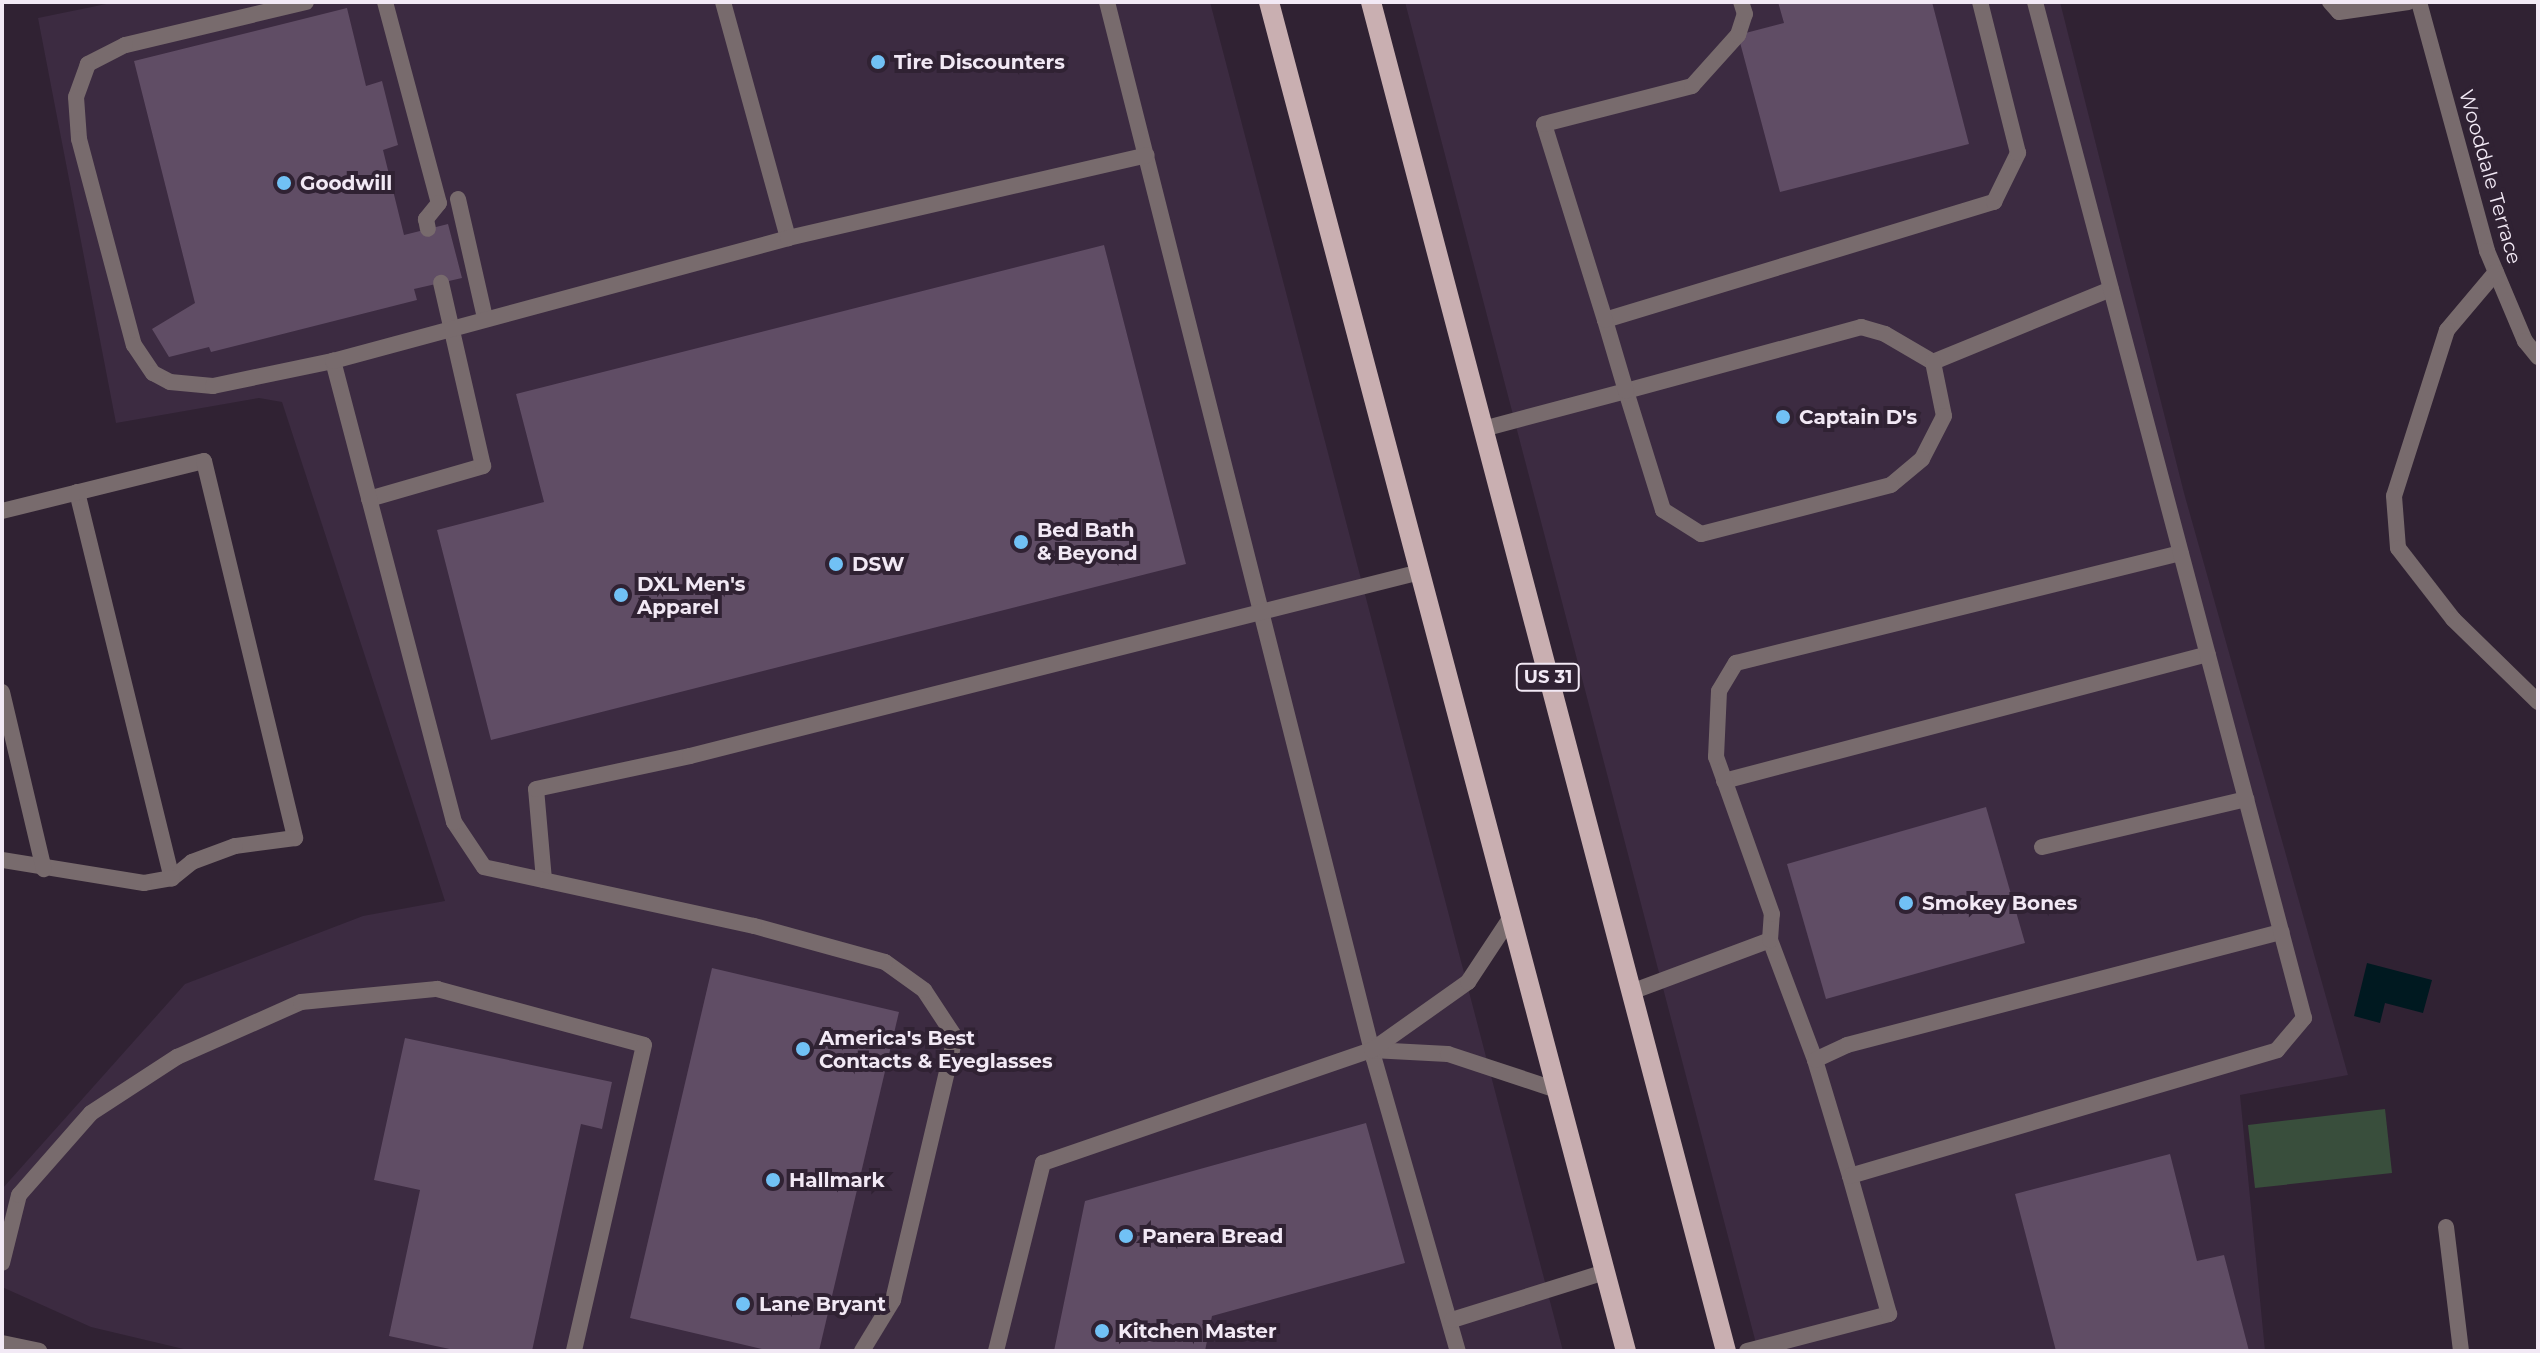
<!DOCTYPE html>
<html>
<head>
<meta charset="utf-8">
<style>
	body { margin:0 }
	#map { position:relative; width:2540px; height:1353px; overflow:hidden; background:#302233; font-family:Montserrat,sans-serif }
	div>[style] { position:absolute }
	.built>* { inset:0; background:#3c2b41 }
	.green>* { inset:0; background:#394e3c }
	.water>* { inset:0; background:#001920 }
	.building>* { inset:0; background:#604d65 }
	.service>* { height:16px; margin:-8px; padding:0 8px; transform-origin:8px; border-radius:8px; background:#786b6d }
	.minor>* { height:16px; margin:-8px; padding:0 8px; transform-origin:8px; border-radius:8px; background:#786b6d }
	.tertiary>* { height:16px; margin:-8px; padding:0 8px; transform-origin:8px; border-radius:8px; background:#786b6d }
	.primary>* { height:20px; margin:-10px; padding:0 10px; transform-origin:10px; border-radius:10px; background:#c9afb1 }
	.dots>* { width:22px; height:22px; translate:-50% -50%; box-sizing:border-box; border:4px solid #302233; border-radius:50% }
	span { translate:-50% -50%; white-space:nowrap; text-align:center; line-height:1.15; -webkit-text-stroke:8px #302233; paint-order:stroke }
	.shield-label span { padding:2px 6px; background:#302233; border:2px solid; border-radius:6px; -webkit-text-stroke-width:0 }
	.shield-label { font-size:18px; color:#f2e9f5; font-weight:700 }
	.poi-label { font-size:20px; color:#f2e9f5; font-weight:700 }
	.left { translate:0 -50%; text-align:left }
	.street-label { font-size:20px; color:#f2e9f5 }
	.frame { position:absolute; inset:0; border:4px solid #f2e9f5; pointer-events:none }
</style>
</head>
<body>
<div id="map">
	<div class="built">
		<div style="clip-path:polygon(116px 2px,1210px 2px,1563px 1351px,192px 1351px,91px 1327px,2px 1287px,2px 1189px,185px 984px,363px 916px,445px 901px,282px 402px,259px 398px,116px 423px,38px 18px)"></div>
		<div style="clip-path:polygon(1405px 2px,2060px 2px,2184px 493px,2348px 1075px,2240px 1095px,2265px 1351px,1758px 1351px)"></div>
	</div>
	<div class="green">
		<div style="clip-path:polygon(2385px 1109px,2392px 1173px,2255px 1188px,2248px 1125px)"></div>
	</div>
	<div class="water">
		<div style="clip-path:polygon(2367px 963px,2432px 980px,2423px 1013px,2385px 1003px,2380px 1023px,2354px 1016px)"></div>
	</div>
	<div class="building">
		<div style="clip-path:polygon(1778px 2px,1932px 2px,1969px 144px,1780px 192px,1738px 35px,1784px 23px)"></div>
		<div style="clip-path:polygon(347px 8px,366px 86px,382px 81px,398px 145px,383px 150px,404px 235px,448px 224px,462px 278px,414px 289px,417px 300px,211px 352px,209px 347px,169px 357px,152px 329px,195px 303px,134px 61px)"></div>
		<div style="clip-path:polygon(1104px 245px,1186px 564px,491px 740px,437px 530px,544px 502px,516px 394px)"></div>
		<div style="clip-path:polygon(1986px 807px,2025px 943px,1826px 999px,1787px 864px)"></div>
		<div style="clip-path:polygon(712px 968px,899px 1012px,819px 1351px,770px 1351px,630px 1318px)"></div>
		<div style="clip-path:polygon(405px 1038px,612px 1082px,602px 1129px,581px 1124px,532px 1351px,459px 1351px,389px 1336px,420px 1190px,374px 1180px)"></div>
		<div style="clip-path:polygon(1366px 1123px,1405px 1263px,1212px 1316px,1205px 1351px,1054px 1351px,1085px 1201px)"></div>
		<div style="clip-path:polygon(2170px 1154px,2197px 1261px,2224px 1255px,2249px 1351px,2056px 1351px,2015px 1194px)"></div>
	</div>
	<div class="service">
		<div style="left:306px;top:2px;width:186px;rotate:166.6deg"></div>
		<div style="left:125px;top:45px;width:42px;rotate:152.8deg"></div>
		<div style="left:88px;top:64px;width:35px;rotate:110deg"></div>
		<div style="left:76px;top:97px;width:42px;rotate:85.9deg"></div>
		<div style="left:79px;top:139px;width:213px;rotate:75.1deg"></div>
		<div style="left:134px;top:345px;width:34px;rotate:56deg"></div>
		<div style="left:153px;top:373px;width:19px;rotate:28deg"></div>
		<div style="left:170px;top:382px;width:43px;rotate:5.3deg"></div>
		<div style="left:213px;top:386px;width:123px;rotate:-11.8deg"></div>
		<div style="left:385px;top:2px;width:208px;rotate:75deg"></div>
		<div style="left:439px;top:203px;width:21px;rotate:129deg"></div>
		<div style="left:426px;top:219px;width:10px;rotate:79deg"></div>
		<div style="left:723px;top:2px;width:245px;rotate:74.6deg"></div>
		<div style="left:1107px;top:2px;width:1090px;rotate:75.82deg"></div>
		<div style="left:1374px;top:1059px;width:304px;rotate:74deg"></div>
		<div style="left:458px;top:199px;width:122px;rotate:77.2deg"></div>
		<div style="left:1605px;top:320px;width:407px;rotate:-16.9deg"></div>
		<div style="left:1994px;top:202px;width:55px;rotate:-63.9deg"></div>
		<div style="left:2018px;top:153px;width:156px;rotate:-104.1deg"></div>
		<div style="left:1933px;top:362px;width:192px;rotate:-22.3deg"></div>
		<div style="left:1483px;top:429px;width:148px;rotate:-14.9deg"></div>
		<div style="left:1626px;top:391px;width:244px;rotate:-15.2deg"></div>
		<div style="left:1861px;top:327px;width:25px;rotate:16deg"></div>
		<div style="left:1885px;top:334px;width:56px;rotate:30.3deg"></div>
		<div style="left:1933px;top:362px;width:55px;rotate:78.5deg"></div>
		<div style="left:1944px;top:416px;width:48px;rotate:117.1deg"></div>
		<div style="left:1922px;top:459px;width:40px;rotate:140deg"></div>
		<div style="left:1891px;top:485px;width:196px;rotate:165.5deg"></div>
		<div style="left:1701px;top:534px;width:45px;rotate:-147.7deg"></div>
		<div style="left:1663px;top:510px;width:125px;rotate:-107.3deg"></div>
		<div style="left:1626px;top:391px;width:74px;rotate:-106.5deg"></div>
		<div style="left:1605px;top:320px;width:205px;rotate:-107.3deg"></div>
		<div style="left:1544px;top:124px;width:153px;rotate:-14.4deg"></div>
		<div style="left:1692px;top:86px;width:69px;rotate:-48deg"></div>
		<div style="left:1738px;top:35px;width:22px;rotate:-72deg"></div>
		<div style="left:1745px;top:14px;width:13px;rotate:-108deg"></div>
		<div style="left:77px;top:492px;width:398px;rotate:76.2deg"></div>
		<div style="left:369px;top:499px;width:119px;rotate:-16.1deg"></div>
		<div style="left:483px;top:466px;width:188px;rotate:-102.9deg"></div>
		<div style="left:2px;top:511px;width:208px;rotate:-13.9deg"></div>
		<div style="left:204px;top:461px;width:388px;rotate:76.4deg"></div>
		<div style="left:295px;top:838px;width:61px;rotate:172.4deg"></div>
		<div style="left:235px;top:846px;width:46px;rotate:159.6deg"></div>
		<div style="left:192px;top:862px;width:26px;rotate:141deg"></div>
		<div style="left:172px;top:878px;width:28px;rotate:170deg"></div>
		<div style="left:144px;top:883px;width:144px;rotate:-170.8deg"></div>
		<div style="left:2px;top:692px;width:182px;rotate:76.7deg"></div>
		<div style="left:1724px;top:781px;width:500px;rotate:-14.7deg"></div>
		<div style="left:2042px;top:847px;width:210px;rotate:-13.2deg"></div>
		<div style="left:544px;top:880px;width:91px;rotate:-95deg"></div>
		<div style="left:536px;top:789px;width:157px;rotate:-12.1deg"></div>
		<div style="left:690px;top:756px;width:753px;rotate:-14.15deg"></div>
		<div style="left:1770px;top:940px;width:128px;rotate:69.4deg"></div>
		<div style="left:1631px;top:992px;width:148px;rotate:-20.5deg"></div>
		<div style="left:1770px;top:940px;width:26px;rotate:-86deg"></div>
		<div style="left:1772px;top:914px;width:167px;rotate:-109.6deg"></div>
		<div style="left:1716px;top:757px;width:66px;rotate:-87.4deg"></div>
		<div style="left:1719px;top:691px;width:33px;rotate:-59deg"></div>
		<div style="left:1736px;top:663px;width:458px;rotate:-13.9deg"></div>
		<div style="left:1372px;top:1050px;width:76px;rotate:3deg"></div>
		<div style="left:1448px;top:1054px;width:115px;rotate:18.3deg"></div>
		<div style="left:1850px;top:1176px;width:121px;rotate:-106.8deg"></div>
		<div style="left:1815px;top:1060px;width:35px;rotate:-25deg"></div>
		<div style="left:1847px;top:1045px;width:449px;rotate:-14.6deg"></div>
		<div style="left:2px;top:1263px;width:70px;rotate:-76deg"></div>
		<div style="left:19px;top:1195px;width:109px;rotate:-48.7deg"></div>
		<div style="left:91px;top:1113px;width:103px;rotate:-33.1deg"></div>
		<div style="left:177px;top:1057px;width:136px;rotate:-23.9deg"></div>
		<div style="left:301px;top:1002px;width:137px;rotate:-5.5deg"></div>
		<div style="left:437px;top:989px;width:214px;rotate:15.1deg"></div>
		<div style="left:644px;top:1045px;width:314px;rotate:102.9deg"></div>
		<div style="left:1452px;top:1320px;width:160px;rotate:-17.4deg"></div>
		<div style="left:862px;top:1351px;width:60px;rotate:-58.7deg"></div>
		<div style="left:893px;top:1300px;width:270px;rotate:-76.7deg"></div>
		<div style="left:955px;top:1037px;width:56px;rotate:-123.4deg"></div>
		<div style="left:924px;top:990px;width:48px;rotate:-144.3deg"></div>
		<div style="left:885px;top:962px;width:136px;rotate:-164.6deg"></div>
		<div style="left:754px;top:926px;width:276px;rotate:-167.7deg"></div>
		<div style="left:484px;top:867px;width:54px;rotate:-123.7deg"></div>
		<div style="left:454px;top:822px;width:477px;rotate:-104.7deg"></div>
		<div style="left:333px;top:361px;width:471px;rotate:-15.1deg"></div>
		<div style="left:788px;top:238px;width:368px;rotate:-13deg"></div>
		<div style="left:996px;top:1351px;width:194px;rotate:-76deg"></div>
		<div style="left:1043px;top:1163px;width:348px;rotate:-19deg"></div>
		<div style="left:1372px;top:1050px;width:118px;rotate:-35.3deg"></div>
		<div style="left:1468px;top:982px;width:78px;rotate:-56.5deg"></div>
	</div>
	<div class="minor">
		<div style="left:2330px;top:2px;width:13px;rotate:48deg"></div>
		<div style="left:2339px;top:12px;width:70px;rotate:-8.2deg"></div>
		<div style="left:2419px;top:2px;width:258px;rotate:74.7deg"></div>
		<div style="left:2487px;top:251px;width:98px;rotate:67.1deg"></div>
		<div style="left:2525px;top:341px;width:21px;rotate:51deg"></div>
		<div style="left:2496px;top:272px;width:76px;rotate:130.2deg"></div>
		<div style="left:2447px;top:330px;width:174px;rotate:107.7deg"></div>
		<div style="left:2394px;top:496px;width:52px;rotate:85.6deg"></div>
		<div style="left:2398px;top:548px;width:90px;rotate:52.2deg"></div>
		<div style="left:2453px;top:619px;width:119px;rotate:44.3deg"></div>
		<div style="left:2446px;top:1227px;width:125px;rotate:83.1deg"></div>
		<div style="left:1747px;top:1351px;width:147px;rotate:-14.6deg"></div>
		<div style="left:1889px;top:1314px;width:143px;rotate:-105.8deg"></div>
		<div style="left:1850px;top:1176px;width:445px;rotate:-16.4deg"></div>
		<div style="left:2277px;top:1050px;width:42px;rotate:-49.8deg"></div>
		<div style="left:2304px;top:1018px;width:1051px;rotate:-104.83deg"></div>
	</div>
	<div class="tertiary">
		<div style="left:2px;top:1343px;width:38px;rotate:12deg"></div>
	</div>
	<div class="primary">
		<div style="left:1269px;top:2px;width:1395px;rotate:75.18deg"></div>
		<div style="left:1371px;top:2px;width:1395px;rotate:75.26deg"></div>
	</div>
	<div class="dots">
		<div style="left:878px;top:62px;background:#71c1f5"></div>
		<div style="left:284px;top:183px;background:#71c1f5"></div>
		<div style="left:1783px;top:417px;background:#71c1f5"></div>
		<div style="left:1021px;top:542px;background:#71c1f5"></div>
		<div style="left:836px;top:564px;background:#71c1f5"></div>
		<div style="left:621px;top:595px;background:#71c1f5"></div>
		<div style="left:1906px;top:903px;background:#71c1f5"></div>
		<div style="left:803px;top:1049px;background:#71c1f5"></div>
		<div style="left:773px;top:1180px;background:#71c1f5"></div>
		<div style="left:1126px;top:1236px;background:#71c1f5"></div>
		<div style="left:743px;top:1304px;background:#71c1f5"></div>
		<div style="left:1102px;top:1331px;background:#71c1f5"></div>
	</div>
	<div class="shield-label">
		<span style="left:1548px;top:677px">US 31</span>
	</div>
	<div class="poi-label">
		<span class="left" style="left:894px;top:62px">Tire Discounters</span>
		<span class="left" style="left:300px;top:183px">Goodwill</span>
		<span class="left" style="left:1799px;top:417px">Captain D's</span>
		<span class="left" style="left:1037px;top:542px">Bed Bath<br>&amp; Beyond</span>
		<span class="left" style="left:852px;top:564px">DSW</span>
		<span class="left" style="left:637px;top:596px">DXL Men's<br>Apparel</span>
		<span class="left" style="left:1922px;top:903px">Smokey Bones</span>
		<span class="left" style="left:819px;top:1050px">America's Best<br>Contacts &amp; Eyeglasses</span>
		<span class="left" style="left:789px;top:1180px">Hallmark</span>
		<span class="left" style="left:1142px;top:1236px">Panera Bread</span>
		<span class="left" style="left:759px;top:1304px">Lane Bryant</span>
		<span class="left" style="left:1118px;top:1331px">Kitchen Master</span>
	</div>
	<div class="street-label">
		<span style="left:2490px;top:177px;rotate:74deg">Wooddale Terrace</span>
	</div>
	<div class="frame"></div>
</div>
</body>
</html>
